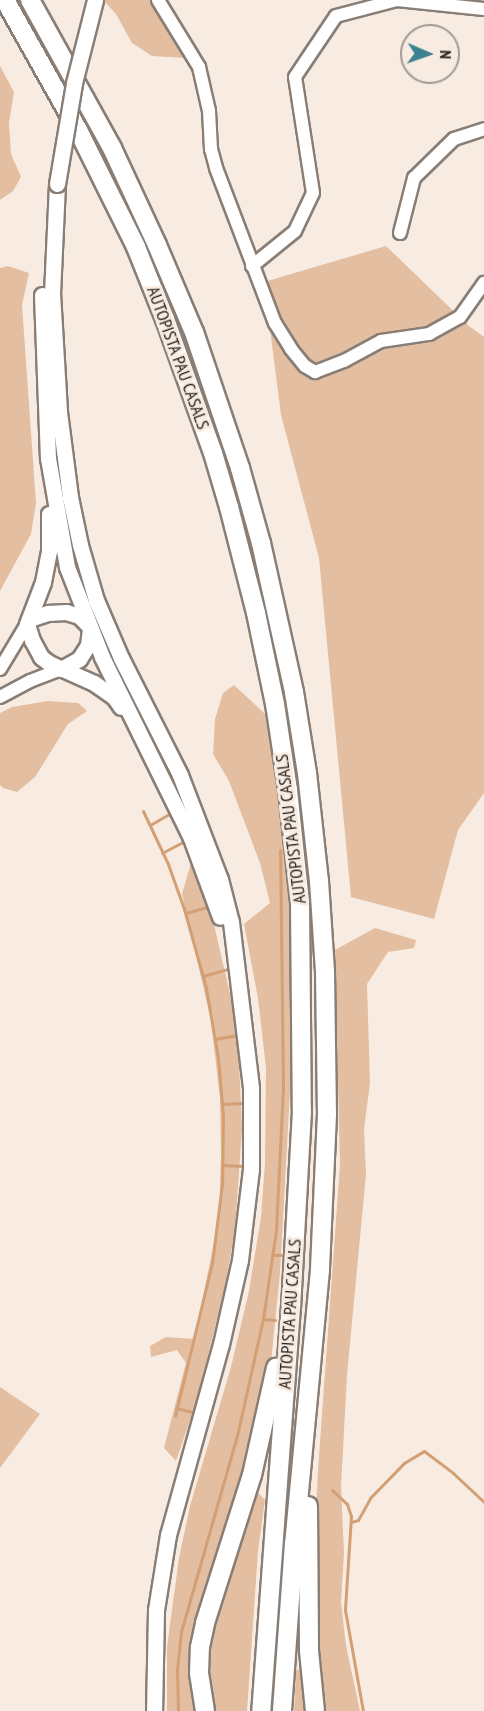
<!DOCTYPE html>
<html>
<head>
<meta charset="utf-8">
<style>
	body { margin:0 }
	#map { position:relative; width:484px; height:1711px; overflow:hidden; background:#f8ece2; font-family:"PT Sans Narrow",sans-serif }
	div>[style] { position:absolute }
	.green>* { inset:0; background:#e3bea0 }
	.stream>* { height:3px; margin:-1.5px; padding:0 1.5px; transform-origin:1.5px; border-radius:1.5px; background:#d39f75 }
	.roads { filter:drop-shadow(2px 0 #897e75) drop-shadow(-2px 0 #897e75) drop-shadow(0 2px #897e75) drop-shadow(0 -2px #897e75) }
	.minor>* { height:12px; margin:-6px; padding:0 6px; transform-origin:6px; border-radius:6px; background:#fff }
	.major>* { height:15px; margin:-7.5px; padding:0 7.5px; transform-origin:7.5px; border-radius:7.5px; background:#fff }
	.highway>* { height:18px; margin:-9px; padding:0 9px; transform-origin:9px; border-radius:9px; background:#fff }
	.bridges { filter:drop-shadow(2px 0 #897e75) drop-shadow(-2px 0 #897e75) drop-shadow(0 2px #897e75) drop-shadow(0 -2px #897e75) }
	.major-bridge>* { height:15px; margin:-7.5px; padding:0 7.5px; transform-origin:7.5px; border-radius:7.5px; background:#fff }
	span { translate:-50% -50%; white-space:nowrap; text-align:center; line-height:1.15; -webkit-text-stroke:6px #f8ece2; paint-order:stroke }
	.street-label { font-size:18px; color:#211c19 }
	.north { position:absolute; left:400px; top:24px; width:60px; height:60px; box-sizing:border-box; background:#f8ece2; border:2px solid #a29992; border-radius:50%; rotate:92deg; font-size:16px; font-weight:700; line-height:24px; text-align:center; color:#211c19 }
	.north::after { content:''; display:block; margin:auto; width:21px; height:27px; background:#3d828e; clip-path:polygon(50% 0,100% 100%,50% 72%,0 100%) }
</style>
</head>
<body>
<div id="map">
	<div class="green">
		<div style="clip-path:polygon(103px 0,151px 0,187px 58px,152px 56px,132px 43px,116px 14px)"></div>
		<div style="clip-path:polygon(0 66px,14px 92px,9px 123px,11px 154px,21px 177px,13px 191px,0 200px)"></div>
		<div style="clip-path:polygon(386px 246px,469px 326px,484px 337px,484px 793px,458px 830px,434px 919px,351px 897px,319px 558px,281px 415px,264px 282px)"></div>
		<div style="clip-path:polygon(8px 266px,29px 273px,22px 305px,36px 503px,31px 534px,0 591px,0 268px)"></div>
		<div style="clip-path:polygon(234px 685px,265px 714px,276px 775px,293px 931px,293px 1038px,280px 1273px,270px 1372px,245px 1479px,265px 1500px,258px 1551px,247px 1711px,167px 1711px,167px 1647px,179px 1558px,190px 1506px,231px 1367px,249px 1291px,261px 1217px,265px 1163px,266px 1068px,258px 998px,244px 924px,270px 903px,260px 863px,229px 781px,213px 754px,215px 719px,223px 693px)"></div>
		<div style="clip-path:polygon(48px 701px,78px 703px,87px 711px,68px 724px,35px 777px,17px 792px,3px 788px,0 785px,0 713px,12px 707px)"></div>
		<div style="clip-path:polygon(191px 863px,209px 903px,233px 1007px,239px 1062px,242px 1128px,235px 1231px,224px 1291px,197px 1400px,176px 1461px,164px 1448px,186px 1363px,177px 1350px,151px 1357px,150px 1346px,166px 1337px,194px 1339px,196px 1332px,219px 1217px,221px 1155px,220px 1098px,211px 1021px,182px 894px)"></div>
		<div style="clip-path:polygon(375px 928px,416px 940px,414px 948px,388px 952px,367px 984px,370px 1083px,364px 1129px,366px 1174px,347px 1375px,341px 1487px,344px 1553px,341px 1602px,346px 1646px,360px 1711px,294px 1711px,296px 1670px,319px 1666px,315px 1531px,318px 1470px,340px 1164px,335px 950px)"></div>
		<div style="clip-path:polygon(0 1387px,40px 1414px,0 1468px)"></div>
	</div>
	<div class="stream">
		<div style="left:143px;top:811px;width:59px;rotate:64.7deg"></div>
		<div style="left:168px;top:864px;width:48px;rotate:70.4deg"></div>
		<div style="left:184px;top:909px;width:82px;rotate:74.4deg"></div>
		<div style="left:206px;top:988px;width:71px;rotate:80.3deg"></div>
		<div style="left:218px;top:1058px;width:58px;rotate:85.1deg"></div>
		<div style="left:223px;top:1116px;width:68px;rotate:90.8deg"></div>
		<div style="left:222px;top:1184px;width:80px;rotate:97.2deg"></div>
		<div style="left:212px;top:1263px;width:157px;rotate:103.6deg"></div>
		<div style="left:150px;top:825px;width:22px;rotate:-30deg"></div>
		<div style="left:162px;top:853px;width:24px;rotate:-28deg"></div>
		<div style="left:186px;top:913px;width:25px;rotate:-16deg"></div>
		<div style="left:203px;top:976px;width:25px;rotate:-16deg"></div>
		<div style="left:215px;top:1039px;width:23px;rotate:-10deg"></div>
		<div style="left:222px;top:1104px;width:21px;rotate:-3deg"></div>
		<div style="left:222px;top:1165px;width:21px;rotate:3deg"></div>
		<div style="left:272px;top:1255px;width:9px"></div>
		<div style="left:263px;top:1319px;width:12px;rotate:5deg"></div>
		<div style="left:176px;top:1408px;width:16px;rotate:14deg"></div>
		<div style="left:332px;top:1490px;width:21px;rotate:43deg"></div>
		<div style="left:347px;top:1504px;width:13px;rotate:72deg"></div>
		<div style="left:351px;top:1516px;width:94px;rotate:93.7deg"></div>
		<div style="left:345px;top:1610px;width:103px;rotate:79.9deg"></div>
		<div style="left:351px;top:1522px;width:7px;rotate:-16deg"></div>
		<div style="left:358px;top:1520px;width:25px;rotate:-61deg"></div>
		<div style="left:370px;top:1498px;width:49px;rotate:-45.8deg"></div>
		<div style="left:404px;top:1463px;width:23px;rotate:-31deg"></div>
		<div style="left:424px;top:1451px;width:36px;rotate:37deg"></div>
		<div style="left:453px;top:1473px;width:42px;rotate:43.1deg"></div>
		<div style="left:178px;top:1711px;width:41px;rotate:-91.4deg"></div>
		<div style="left:177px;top:1670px;width:38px;rotate:-84deg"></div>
		<div style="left:181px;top:1632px;width:204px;rotate:-74.1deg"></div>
		<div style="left:237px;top:1436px;width:120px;rotate:-77.5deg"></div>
		<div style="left:263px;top:1319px;width:90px;rotate:-81.7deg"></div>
		<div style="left:276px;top:1230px;width:141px;rotate:-87.2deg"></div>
		<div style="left:283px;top:1089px;width:239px;rotate:-90.7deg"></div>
	</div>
	<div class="roads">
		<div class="minor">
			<div style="left:158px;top:0;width:79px;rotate:58.5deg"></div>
			<div style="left:199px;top:67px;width:45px;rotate:77.2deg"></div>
			<div style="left:209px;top:111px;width:38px;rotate:87deg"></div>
			<div style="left:211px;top:149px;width:20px;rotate:75deg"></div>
			<div style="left:216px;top:168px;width:166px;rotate:69.2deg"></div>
			<div style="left:275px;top:323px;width:31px;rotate:58deg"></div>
			<div style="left:291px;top:349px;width:22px;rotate:51deg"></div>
			<div style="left:305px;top:366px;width:12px;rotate:31deg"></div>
			<div style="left:315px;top:372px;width:31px;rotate:-21deg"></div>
			<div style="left:344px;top:361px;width:42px;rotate:-28.4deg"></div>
			<div style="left:381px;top:341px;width:49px;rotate:-8.3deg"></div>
			<div style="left:429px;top:334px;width:35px;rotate:-29deg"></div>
			<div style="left:460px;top:317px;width:42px;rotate:-54.8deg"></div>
			<div style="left:400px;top:233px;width:57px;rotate:-75.7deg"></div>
			<div style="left:414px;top:178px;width:56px;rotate:-44.3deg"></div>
			<div style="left:454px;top:139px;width:32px;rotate:-18deg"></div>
			<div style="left:252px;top:266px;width:55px;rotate:-39.1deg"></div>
			<div style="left:295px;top:231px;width:42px;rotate:-64.7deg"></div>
			<div style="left:313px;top:193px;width:117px;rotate:-98.8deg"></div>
			<div style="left:295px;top:77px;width:73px;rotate:-56.1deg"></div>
			<div style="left:336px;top:16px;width:63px;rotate:-14.7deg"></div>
			<div style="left:397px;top:0;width:87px;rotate:5.9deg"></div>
			<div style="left:0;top:669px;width:52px;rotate:-59deg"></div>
			<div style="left:0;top:697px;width:34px;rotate:-28deg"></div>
			<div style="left:30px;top:681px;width:33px;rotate:-21deg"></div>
		</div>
		<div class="major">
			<div style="left:57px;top:184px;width:109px;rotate:92.6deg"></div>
			<div style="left:52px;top:293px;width:119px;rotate:86.6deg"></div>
			<div style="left:59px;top:412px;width:86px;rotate:82.6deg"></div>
			<div style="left:70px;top:497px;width:49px;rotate:78.2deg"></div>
			<div style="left:80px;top:545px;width:57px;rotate:73.8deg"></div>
			<div style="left:96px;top:600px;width:63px;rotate:66.7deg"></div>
			<div style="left:121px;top:658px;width:131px;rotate:63.2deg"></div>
			<div style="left:180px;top:775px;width:111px;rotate:69deg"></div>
			<div style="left:220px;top:879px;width:44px;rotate:75.7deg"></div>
			<div style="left:231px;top:922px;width:167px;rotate:83.1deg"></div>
			<div style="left:251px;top:1088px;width:81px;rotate:90deg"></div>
			<div style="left:251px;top:1169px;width:92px;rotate:96.9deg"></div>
			<div style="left:240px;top:1260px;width:86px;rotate:102.7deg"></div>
			<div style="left:221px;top:1344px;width:198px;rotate:105.5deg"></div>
			<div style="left:168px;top:1535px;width:76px;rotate:99.1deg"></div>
			<div style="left:156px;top:1610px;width:101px;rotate:91.1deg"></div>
			<div style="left:42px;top:295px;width:163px;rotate:87.9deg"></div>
			<div style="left:48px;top:458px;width:111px;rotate:80.1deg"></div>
			<div style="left:67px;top:567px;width:97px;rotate:68.7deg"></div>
			<div style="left:102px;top:657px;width:202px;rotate:63.8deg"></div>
			<div style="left:191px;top:838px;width:84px;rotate:69.8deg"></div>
			<div style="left:49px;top:514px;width:37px;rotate:90deg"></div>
			<div style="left:49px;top:551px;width:32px;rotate:101deg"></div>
			<div style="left:43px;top:582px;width:45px;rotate:110.9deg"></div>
			<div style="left:27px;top:624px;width:17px;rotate:73deg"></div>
			<div style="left:32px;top:640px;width:19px;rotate:62deg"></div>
			<div style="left:41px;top:657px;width:10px;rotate:37deg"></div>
			<div style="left:49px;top:663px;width:49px;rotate:24deg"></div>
			<div style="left:94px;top:683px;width:24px;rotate:35deg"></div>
			<div style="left:114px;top:697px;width:12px;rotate:55deg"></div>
			<div style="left:29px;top:619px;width:20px;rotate:-18deg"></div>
			<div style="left:48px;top:613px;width:18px;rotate:-3deg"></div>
			<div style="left:66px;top:612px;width:14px;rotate:17deg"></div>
			<div style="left:79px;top:616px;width:14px;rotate:45deg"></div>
			<div style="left:61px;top:669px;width:21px;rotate:-29deg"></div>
			<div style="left:79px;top:659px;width:17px;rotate:-57deg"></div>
			<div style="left:88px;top:645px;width:16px;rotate:-83deg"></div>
		</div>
		<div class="highway">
			<div style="left:5px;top:0;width:149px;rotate:60.7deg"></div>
			<div style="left:78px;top:130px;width:131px;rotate:63.6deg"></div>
			<div style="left:136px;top:247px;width:78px;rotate:68.1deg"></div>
			<div style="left:165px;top:319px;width:142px;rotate:70.3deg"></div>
			<div style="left:213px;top:453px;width:56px;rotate:73.5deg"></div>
			<div style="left:229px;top:507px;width:109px;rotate:75.7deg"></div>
			<div style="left:256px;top:613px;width:93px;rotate:78.2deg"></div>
			<div style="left:275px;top:704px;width:87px;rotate:81.4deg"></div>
			<div style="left:288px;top:790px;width:113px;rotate:83.9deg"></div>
			<div style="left:300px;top:902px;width:209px;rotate:89.5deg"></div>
			<div style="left:302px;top:1111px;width:195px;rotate:93.2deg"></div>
			<div style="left:291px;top:1306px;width:406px;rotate:94.2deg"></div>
			<div style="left:30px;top:0;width:169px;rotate:61deg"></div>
			<div style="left:112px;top:148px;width:107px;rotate:65.1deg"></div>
			<div style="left:157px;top:245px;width:95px;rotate:67deg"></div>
			<div style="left:194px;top:332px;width:144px;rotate:71.3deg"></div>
			<div style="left:240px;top:468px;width:78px;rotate:74.4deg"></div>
			<div style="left:261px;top:543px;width:153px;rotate:77.5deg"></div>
			<div style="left:294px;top:692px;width:82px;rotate:80.9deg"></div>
			<div style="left:307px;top:773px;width:109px;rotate:83.7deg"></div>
			<div style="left:319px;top:881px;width:91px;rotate:86.2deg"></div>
			<div style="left:325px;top:972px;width:142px;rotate:89.2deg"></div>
			<div style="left:327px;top:1114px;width:156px;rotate:92.6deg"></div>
			<div style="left:320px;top:1270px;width:274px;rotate:95.4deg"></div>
			<div style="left:294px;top:1543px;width:168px;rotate:94.1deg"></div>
			<div style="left:308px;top:1506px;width:145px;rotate:89.6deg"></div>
			<div style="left:309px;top:1651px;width:60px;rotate:84.3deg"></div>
			<div style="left:205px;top:1711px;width:38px;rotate:-99deg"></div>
			<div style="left:199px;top:1673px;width:26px;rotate:-88deg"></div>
			<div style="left:200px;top:1647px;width:25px;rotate:-78deg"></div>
			<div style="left:205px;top:1623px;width:155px;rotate:-72.4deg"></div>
			<div style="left:252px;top:1475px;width:110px;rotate:-77.4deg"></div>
		</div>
	</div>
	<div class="bridges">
		<div class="major-bridge">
			<div style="left:57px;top:184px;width:102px;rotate:-80.4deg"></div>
			<div style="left:74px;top:83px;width:86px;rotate:-75.8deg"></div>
		</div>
	</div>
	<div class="street-label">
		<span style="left:178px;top:358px;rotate:70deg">AUTOPISTA PAU CASALS</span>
		<span style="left:291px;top:829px;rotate:-97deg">AUTOPISTA PAU CASALS</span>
		<span style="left:290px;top:1314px;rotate:-86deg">AUTOPISTA PAU CASALS</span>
	</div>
	<div class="north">N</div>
</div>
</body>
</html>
